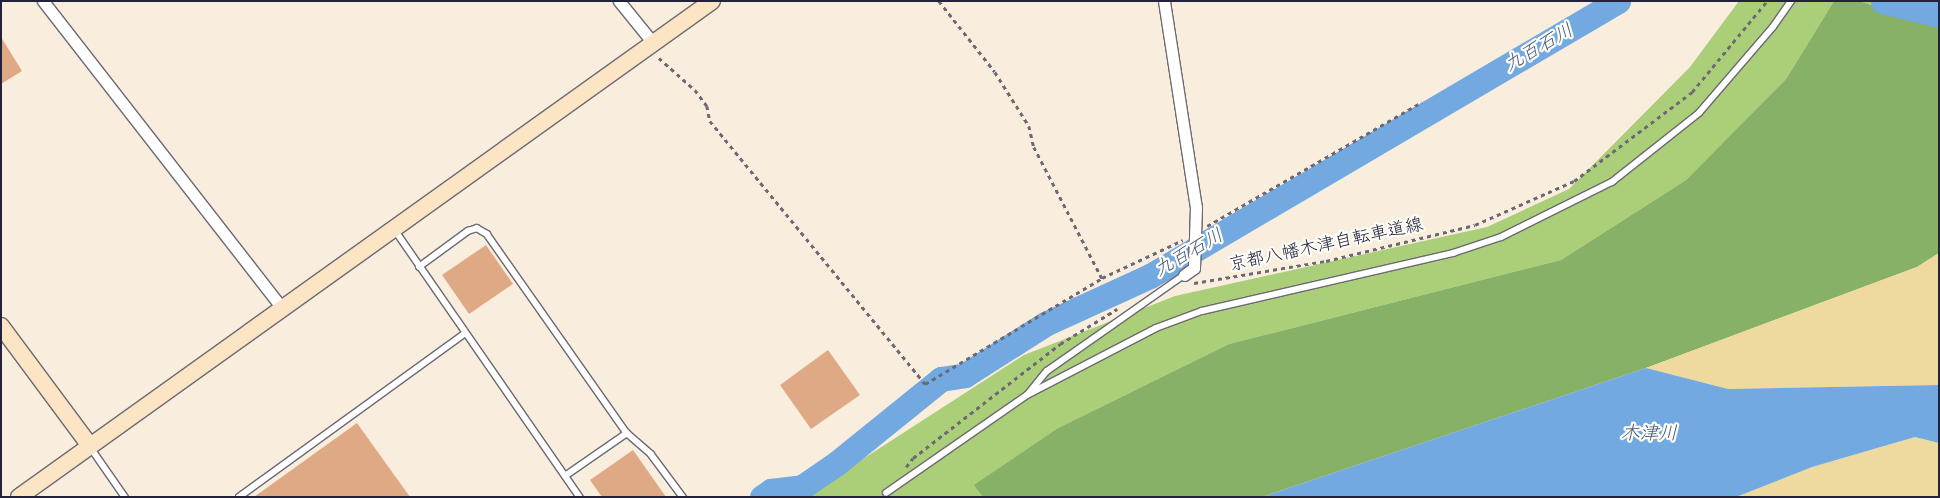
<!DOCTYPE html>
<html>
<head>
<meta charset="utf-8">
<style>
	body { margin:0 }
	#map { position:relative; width:1940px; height:498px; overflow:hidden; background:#f9eddd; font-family:Pangolin,"Klee One",sans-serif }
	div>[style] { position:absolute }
	.green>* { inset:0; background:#abce78 }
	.forest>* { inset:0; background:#88b168 }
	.sand>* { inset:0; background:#eeda9e }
	.water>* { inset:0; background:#72a9e0 }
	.river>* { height:25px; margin:-12.5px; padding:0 12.5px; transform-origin:12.5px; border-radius:12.5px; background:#72a9e0 }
	.building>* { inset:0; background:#e0a985 }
	.path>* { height:2.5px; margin-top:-1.25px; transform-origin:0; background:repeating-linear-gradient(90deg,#6d6974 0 4px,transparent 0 8px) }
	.roads { filter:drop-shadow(1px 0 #6d6974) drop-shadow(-1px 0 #6d6974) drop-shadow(0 1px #6d6974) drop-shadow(0 -1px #6d6974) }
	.lane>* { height:5.5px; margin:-2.75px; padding:0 2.75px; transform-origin:2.75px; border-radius:2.75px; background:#fff }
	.street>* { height:11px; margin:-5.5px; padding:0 5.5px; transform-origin:5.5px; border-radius:5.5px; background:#fff }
	.secondary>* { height:16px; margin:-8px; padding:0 8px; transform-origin:8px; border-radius:8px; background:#fce5c4 }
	span { translate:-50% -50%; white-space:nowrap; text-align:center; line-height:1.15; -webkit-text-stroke:4.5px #fdfcf7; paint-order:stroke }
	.street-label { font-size:18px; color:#22223b }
	.water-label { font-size:19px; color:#42587d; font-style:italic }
	.frame { position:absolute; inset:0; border:2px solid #22223b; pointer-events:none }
</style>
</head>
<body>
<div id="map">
	<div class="green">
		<div style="clip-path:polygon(1739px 1px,1834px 1px,1786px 79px,1686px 180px,1561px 260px,1229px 344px,1058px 428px,975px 485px,983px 497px,804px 497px,1024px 355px,1175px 296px,1487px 227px,1569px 189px,1690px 67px)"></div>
		<div style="clip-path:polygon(1859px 1px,1939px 1px,1939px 26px)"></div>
	</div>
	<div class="forest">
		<div style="clip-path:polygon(1834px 1px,1859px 1px,1939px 26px,1939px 253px,1917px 267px,1646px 368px,1262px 497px,983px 497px,974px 485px,1058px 428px,1229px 344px,1561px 260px,1686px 180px,1786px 79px)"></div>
	</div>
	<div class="sand">
		<div style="clip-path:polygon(1939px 253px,1939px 385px,1728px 389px,1646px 368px,1917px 267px)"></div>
		<div style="clip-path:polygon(1915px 437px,1939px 443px,1939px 497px,1736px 497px,1812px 467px)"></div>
	</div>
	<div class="water">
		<div style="clip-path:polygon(1646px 368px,1728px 389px,1939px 385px,1939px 443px,1915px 437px,1812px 467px,1736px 497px,1262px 497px)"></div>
	</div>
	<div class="river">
		<div style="left:1883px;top:1px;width:58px;rotate:14deg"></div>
		<div style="left:762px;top:497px;width:11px;rotate:-34deg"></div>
		<div style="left:771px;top:491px;width:31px;rotate:-7deg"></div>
		<div style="left:802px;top:487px;width:42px;rotate:-34.4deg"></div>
		<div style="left:837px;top:463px;width:134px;rotate:-38.9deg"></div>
		<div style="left:941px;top:379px;width:24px;rotate:-9deg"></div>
		<div style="left:965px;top:375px;width:95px;rotate:-32.5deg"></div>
		<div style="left:1045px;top:324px;width:115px;rotate:-24.6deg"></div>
		<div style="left:1150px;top:276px;width:543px;rotate:-30.44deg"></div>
	</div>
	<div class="building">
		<div style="clip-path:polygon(1px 37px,22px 71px,1px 84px)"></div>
		<div style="clip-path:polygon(486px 245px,513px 284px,469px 314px,442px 275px)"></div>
		<div style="clip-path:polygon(828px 350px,860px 395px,811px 429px,780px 385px)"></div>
		<div style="clip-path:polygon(357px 423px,410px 497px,254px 497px)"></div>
		<div style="clip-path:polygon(633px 450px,666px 497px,602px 497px,590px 480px)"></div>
	</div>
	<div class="path">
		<div style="left:939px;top:1px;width:90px;rotate:51.7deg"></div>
		<div style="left:995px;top:72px;width:64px;rotate:57.8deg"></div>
		<div style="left:1029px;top:126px;width:22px;rotate:77deg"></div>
		<div style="left:1034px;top:147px;width:148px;rotate:62.6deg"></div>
		<div style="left:659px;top:58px;width:48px;rotate:41.6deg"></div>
		<div style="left:695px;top:90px;width:20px;rotate:53deg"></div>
		<div style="left:707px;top:106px;width:15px;rotate:79deg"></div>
		<div style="left:710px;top:121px;width:340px;rotate:50.7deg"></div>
		<div style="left:925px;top:384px;width:206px;rotate:-30.9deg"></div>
		<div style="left:1102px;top:278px;width:89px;rotate:-25.1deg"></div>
		<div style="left:1207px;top:226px;width:248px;rotate:-30deg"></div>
		<div style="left:1194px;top:283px;width:134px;rotate:-9.5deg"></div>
		<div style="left:1326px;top:261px;width:153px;rotate:-13.6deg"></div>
		<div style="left:1475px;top:225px;width:108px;rotate:-24deg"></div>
		<div style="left:1574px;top:181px;width:148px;rotate:-37deg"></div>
		<div style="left:1692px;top:92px;width:118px;rotate:-50.5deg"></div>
		<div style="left:906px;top:467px;width:11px;rotate:-52deg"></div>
		<div style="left:913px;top:458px;width:186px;rotate:-37.8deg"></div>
		<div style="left:1060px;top:344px;width:67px;rotate:-31.6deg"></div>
	</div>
	<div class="roads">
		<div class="lane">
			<div style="left:395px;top:230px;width:325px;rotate:55.3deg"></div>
			<div style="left:419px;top:267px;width:61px;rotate:-36.3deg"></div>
			<div style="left:468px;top:231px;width:9px;rotate:-18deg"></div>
			<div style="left:477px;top:228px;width:12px;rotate:31deg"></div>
			<div style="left:487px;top:234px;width:243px;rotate:54.9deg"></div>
			<div style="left:627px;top:433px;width:32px;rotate:41deg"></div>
			<div style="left:651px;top:454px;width:54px;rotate:53.3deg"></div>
			<div style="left:1029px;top:393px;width:28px;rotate:-51deg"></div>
			<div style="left:1047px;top:371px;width:167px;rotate:-35deg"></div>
			<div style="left:91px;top:448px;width:60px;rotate:55.2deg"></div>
			<div style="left:565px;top:476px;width:75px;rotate:-34.7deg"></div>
			<div style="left:886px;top:493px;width:172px;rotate:-34.8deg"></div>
			<div style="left:1027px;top:395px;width:145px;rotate:-27.4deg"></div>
			<div style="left:1156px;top:328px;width:49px;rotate:-20.3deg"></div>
			<div style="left:1202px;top:311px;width:258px;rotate:-13deg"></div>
			<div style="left:1453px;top:253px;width:51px;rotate:-18.4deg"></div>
			<div style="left:1501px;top:237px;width:124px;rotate:-26.4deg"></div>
			<div style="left:1612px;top:182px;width:111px;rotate:-38.4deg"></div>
			<div style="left:1699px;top:113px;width:113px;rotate:-49.3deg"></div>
			<div style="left:1773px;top:27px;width:32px;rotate:-55deg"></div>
			<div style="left:239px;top:497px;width:278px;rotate:-35.9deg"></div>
		</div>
		<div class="street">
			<div style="left:43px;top:1px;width:390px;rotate:52.1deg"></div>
			<div style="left:619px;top:1px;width:55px;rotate:50.9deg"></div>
			<div style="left:1164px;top:1px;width:208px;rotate:81.2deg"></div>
			<div style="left:1196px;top:207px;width:61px;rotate:91.9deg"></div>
			<div style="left:1194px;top:268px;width:12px;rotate:145deg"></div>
		</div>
		<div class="secondary">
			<div style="left:1px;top:326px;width:149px;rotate:53.4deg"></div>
			<div style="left:19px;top:497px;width:852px;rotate:-35.59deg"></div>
		</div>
	</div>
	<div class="street-label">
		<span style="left:1326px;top:245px;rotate:-12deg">京都八幡木津自転車道線</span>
	</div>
	<div class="water-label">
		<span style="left:1539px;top:48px;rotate:-30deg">九百石川</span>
		<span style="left:1189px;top:253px;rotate:-30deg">九百石川</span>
		<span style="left:1649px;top:434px">木津川</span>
	</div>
	<div class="frame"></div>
</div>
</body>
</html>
